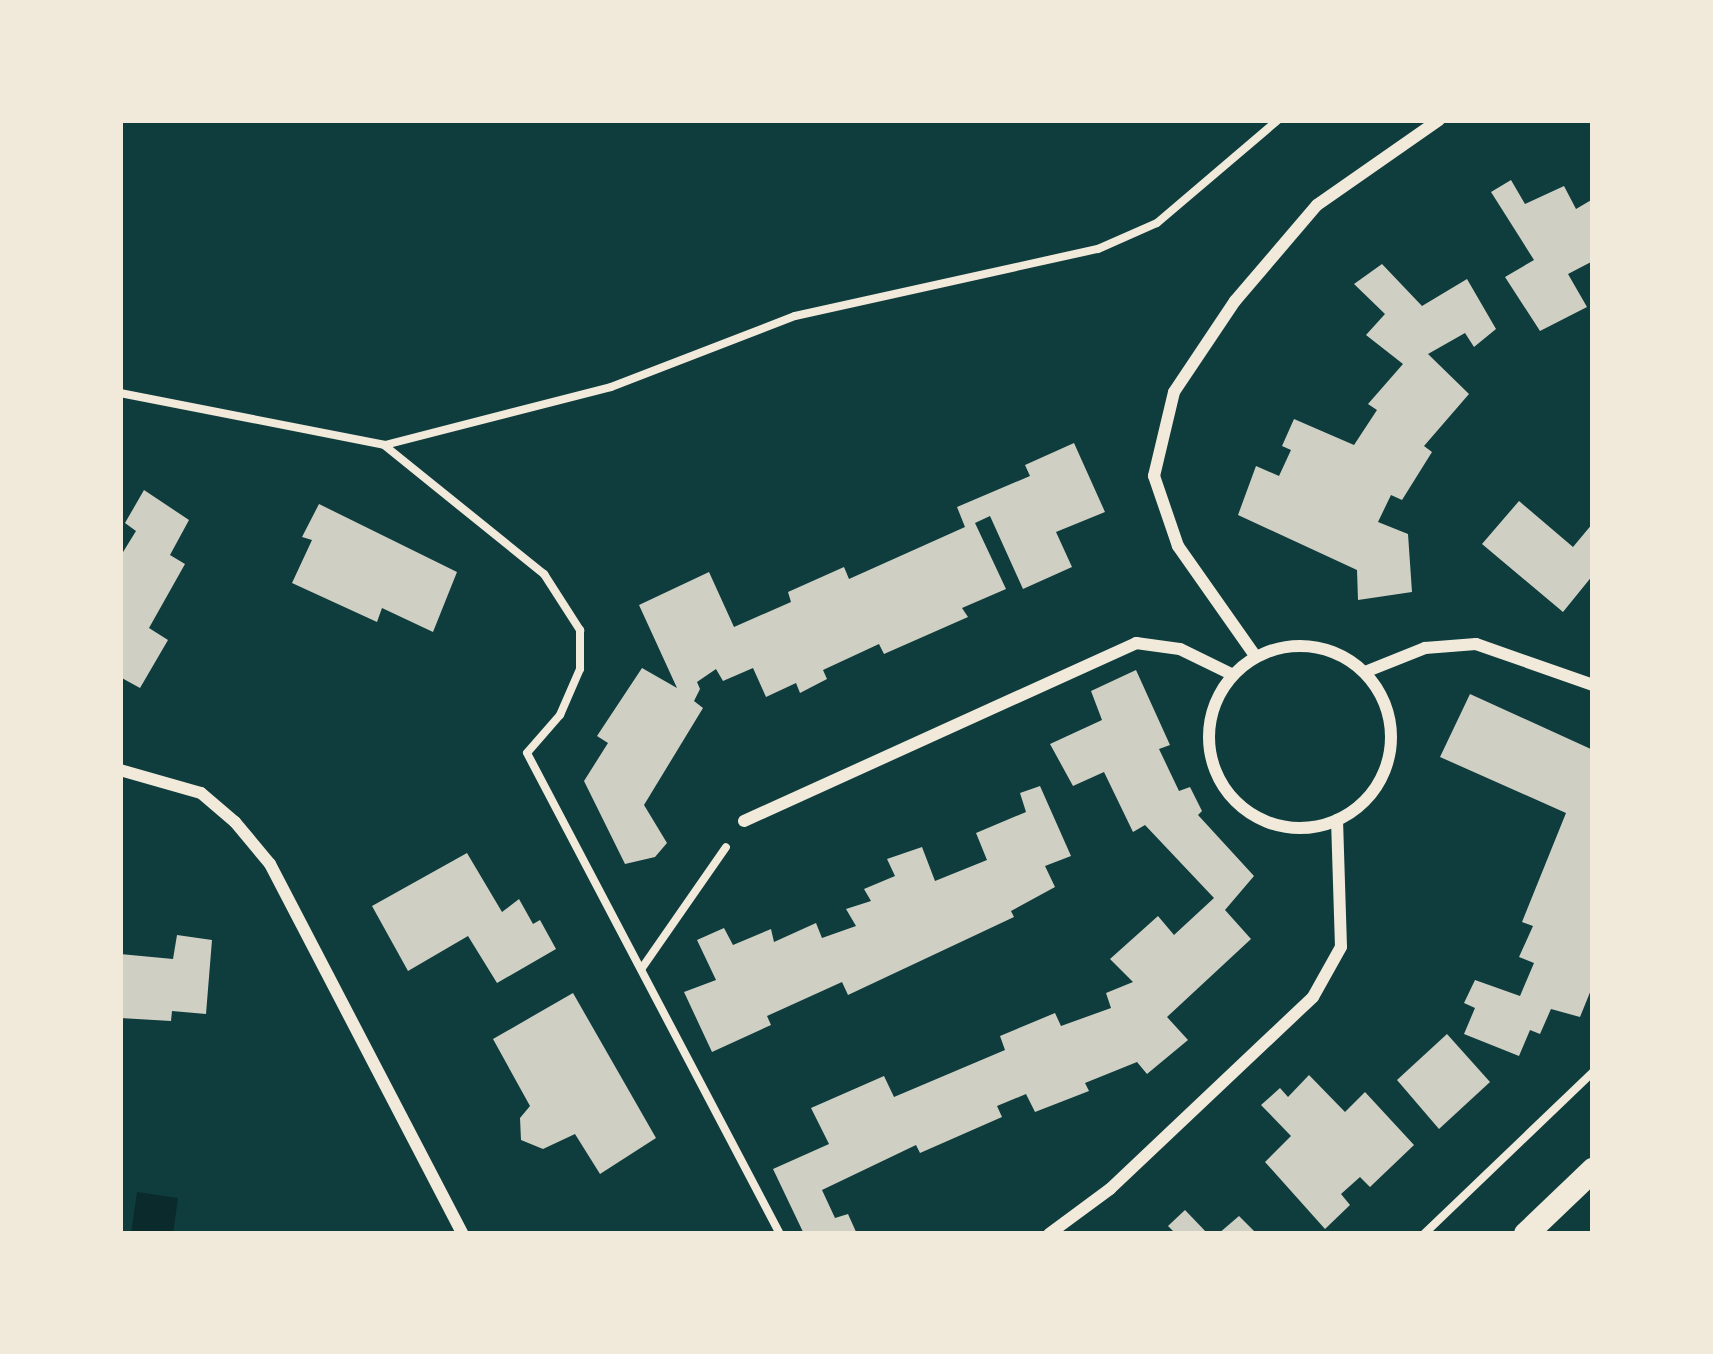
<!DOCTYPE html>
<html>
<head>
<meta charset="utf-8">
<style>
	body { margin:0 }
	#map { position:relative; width:1713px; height:1354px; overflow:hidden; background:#0f3d3e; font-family:"Golos Text",sans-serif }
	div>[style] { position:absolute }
	.water>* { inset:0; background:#0a2a2b }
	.building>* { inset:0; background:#cfcfc3 }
	.path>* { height:8px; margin:-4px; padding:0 4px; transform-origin:4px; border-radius:4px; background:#f1e9da }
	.minor>* { height:12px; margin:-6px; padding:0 6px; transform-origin:6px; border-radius:6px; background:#f1e9da }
	.minor>.ring { margin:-6px; padding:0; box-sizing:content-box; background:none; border:12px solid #f1e9da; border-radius:50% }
	.secondary>* { height:24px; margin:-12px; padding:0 12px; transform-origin:12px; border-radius:12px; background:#f1e9da }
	span { translate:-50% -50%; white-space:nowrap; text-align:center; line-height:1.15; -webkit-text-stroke:9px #f1e9da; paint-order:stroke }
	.frame { position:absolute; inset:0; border:123px solid #f1e9da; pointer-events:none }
</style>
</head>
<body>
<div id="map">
	<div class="water">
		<div style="clip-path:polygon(137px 1192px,178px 1198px,173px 1234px,131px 1234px)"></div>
	</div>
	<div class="building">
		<div style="clip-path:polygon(1511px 180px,1525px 204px,1564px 186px,1576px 209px,1593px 199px,1593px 261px,1568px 274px,1587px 307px,1540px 331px,1505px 277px,1534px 260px,1491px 192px)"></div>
		<div style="clip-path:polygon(1382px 264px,1422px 306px,1467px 279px,1496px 329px,1474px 347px,1465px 333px,1428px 354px,1469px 394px,1424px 446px,1432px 452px,1402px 500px,1391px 495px,1378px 522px,1408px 534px,1412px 592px,1358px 600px,1357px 570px,1238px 515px,1256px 466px,1279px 476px,1291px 450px,1282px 446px,1294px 419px,1354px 445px,1377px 410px,1368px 404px,1403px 364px,1366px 335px,1385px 314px,1354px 284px)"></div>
		<div style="clip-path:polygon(1074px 443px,1105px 512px,1056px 532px,1072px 567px,1023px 589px,990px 516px,975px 523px,1006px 589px,962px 608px,968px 617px,884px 654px,879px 644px,823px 670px,827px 679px,800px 693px,796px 683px,766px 697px,753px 668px,723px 681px,716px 669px,697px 682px,700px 689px,694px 701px,703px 708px,644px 805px,667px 843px,655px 857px,625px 864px,584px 781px,608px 743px,597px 736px,642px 668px,677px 688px,639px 605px,709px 572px,734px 627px,791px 602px,788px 592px,844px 567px,849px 579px,965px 527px,957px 507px,1030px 476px,1025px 465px)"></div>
		<div style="clip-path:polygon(144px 490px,189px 520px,170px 555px,185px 564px,149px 628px,168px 640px,140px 688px,120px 677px,120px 557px,136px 531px,125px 523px)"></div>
		<div style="clip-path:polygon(1519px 501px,1573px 547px,1593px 523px,1593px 575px,1563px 612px,1482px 544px)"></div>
		<div style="clip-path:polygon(319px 504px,457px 572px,433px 632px,382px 608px,377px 622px,292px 583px,312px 540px,302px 537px)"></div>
		<div style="clip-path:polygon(1136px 670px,1170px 745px,1159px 749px,1179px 791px,1190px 787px,1202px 811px,1198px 815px,1254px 876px,1225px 910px,1251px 939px,1167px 1017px,1188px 1040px,1147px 1074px,1137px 1062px,1085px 1083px,1089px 1091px,1035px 1112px,1026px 1094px,997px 1106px,1002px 1117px,920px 1153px,916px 1145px,822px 1190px,835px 1218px,848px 1214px,857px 1234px,804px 1234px,773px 1169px,829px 1144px,811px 1108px,884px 1076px,894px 1097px,1005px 1050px,1000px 1036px,1055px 1013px,1061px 1026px,1111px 1008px,1106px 993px,1133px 982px,1110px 959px,1158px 916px,1174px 935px,1214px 898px,1145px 825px,1133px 832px,1104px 772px,1073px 786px,1050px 744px,1102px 720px,1091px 691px)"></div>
		<div style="clip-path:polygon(1470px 694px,1593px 750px,1593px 985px,1580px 1017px,1551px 1009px,1540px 1034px,1530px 1030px,1519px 1056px,1464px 1034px,1475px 1008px,1464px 1003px,1475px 980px,1520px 996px,1534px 963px,1519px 957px,1533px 926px,1522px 922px,1566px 813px,1440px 757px)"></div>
		<div style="clip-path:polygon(1040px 786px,1071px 856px,1045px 866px,1055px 887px,1011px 911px,1014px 917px,848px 995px,842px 982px,767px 1016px,771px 1025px,712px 1052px,684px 992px,716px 980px,697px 940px,724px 928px,733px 945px,771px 929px,774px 942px,816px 923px,822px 938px,856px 926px,846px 909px,871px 901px,864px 889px,895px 876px,887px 859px,922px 847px,935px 881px,987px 860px,976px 833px,1026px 812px,1020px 793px)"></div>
		<div style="clip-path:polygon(467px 853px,502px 912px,519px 899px,533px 924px,540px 920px,556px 949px,497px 983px,468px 936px,408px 971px,372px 906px)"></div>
		<div style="clip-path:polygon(177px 935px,212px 940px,206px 1014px,172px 1011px,171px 1021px,120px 1018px,120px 954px,173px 959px)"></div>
		<div style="clip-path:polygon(573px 993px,656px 1138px,600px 1174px,575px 1134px,543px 1149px,521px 1140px,520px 1118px,530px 1106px,493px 1039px)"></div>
		<div style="clip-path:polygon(1447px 1034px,1490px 1082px,1439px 1129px,1397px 1080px)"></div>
		<div style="clip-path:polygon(1309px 1075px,1345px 1112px,1365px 1092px,1414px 1145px,1370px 1187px,1360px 1177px,1341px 1194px,1350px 1205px,1325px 1229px,1265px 1162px,1291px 1136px,1261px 1105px,1280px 1088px,1288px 1097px)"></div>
		<div style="clip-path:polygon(1185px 1210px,1208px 1234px,1176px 1234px,1168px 1226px)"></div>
		<div style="clip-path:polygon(1239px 1216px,1257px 1234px,1218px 1234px)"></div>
	</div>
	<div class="path">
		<div style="left:120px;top:393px;width:269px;rotate:11.1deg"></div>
		<div style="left:384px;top:445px;width:206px;rotate:38.9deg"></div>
		<div style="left:544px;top:574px;width:67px;rotate:57.3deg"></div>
		<div style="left:580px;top:630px;width:39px;rotate:90deg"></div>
		<div style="left:580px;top:669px;width:50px;rotate:113.5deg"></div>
		<div style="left:560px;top:715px;width:50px;rotate:131deg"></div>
		<div style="left:527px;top:753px;width:543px;rotate:62.26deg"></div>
		<div style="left:385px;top:445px;width:233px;rotate:-14.4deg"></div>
		<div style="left:611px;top:387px;width:197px;rotate:-21.1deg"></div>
		<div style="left:795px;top:316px;width:310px;rotate:-12.5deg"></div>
		<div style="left:1098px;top:249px;width:64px;rotate:-23.8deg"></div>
		<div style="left:1157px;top:223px;width:159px;rotate:-40.4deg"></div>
		<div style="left:642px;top:968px;width:147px;rotate:-55.2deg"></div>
		<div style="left:1424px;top:1234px;width:234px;rotate:-43.8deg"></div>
	</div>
	<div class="minor">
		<div class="ring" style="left:1209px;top:646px;width:170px;height:170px"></div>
		<div style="left:1256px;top:657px;width:136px;rotate:-125.1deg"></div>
		<div style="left:1178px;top:546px;width:74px;rotate:-108.9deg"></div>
		<div style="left:1154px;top:476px;width:86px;rotate:-76.6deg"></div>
		<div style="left:1174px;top:392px;width:110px;rotate:-56.2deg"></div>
		<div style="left:1235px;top:301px;width:126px;rotate:-49.5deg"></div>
		<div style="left:1317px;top:205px;width:149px;rotate:-34.9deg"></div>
		<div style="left:1365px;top:672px;width:65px;rotate:-21.8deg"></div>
		<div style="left:1425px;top:648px;width:51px;rotate:-4.5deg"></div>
		<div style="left:1476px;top:644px;width:124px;rotate:19.3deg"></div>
		<div style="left:120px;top:770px;width:84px;rotate:15.9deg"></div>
		<div style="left:201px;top:793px;width:45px;rotate:40.5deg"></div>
		<div style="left:235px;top:822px;width:55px;rotate:50.2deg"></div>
		<div style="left:270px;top:864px;width:417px;rotate:62.5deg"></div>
		<div style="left:744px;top:821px;width:431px;rotate:-24.4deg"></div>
		<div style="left:1136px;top:643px;width:44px;rotate:7.8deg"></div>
		<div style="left:1180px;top:649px;width:59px;rotate:26.1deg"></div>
		<div style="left:1049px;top:1234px;width:76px;rotate:-36.4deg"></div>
		<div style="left:1110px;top:1189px;width:279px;rotate:-43.4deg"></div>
		<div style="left:1313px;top:997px;width:57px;rotate:-60.8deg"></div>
		<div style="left:1341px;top:947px;width:127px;rotate:-91.8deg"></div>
	</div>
	<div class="secondary">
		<div style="left:1526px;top:1234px;width:93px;rotate:-43.7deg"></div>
	</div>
	<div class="frame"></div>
</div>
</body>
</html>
